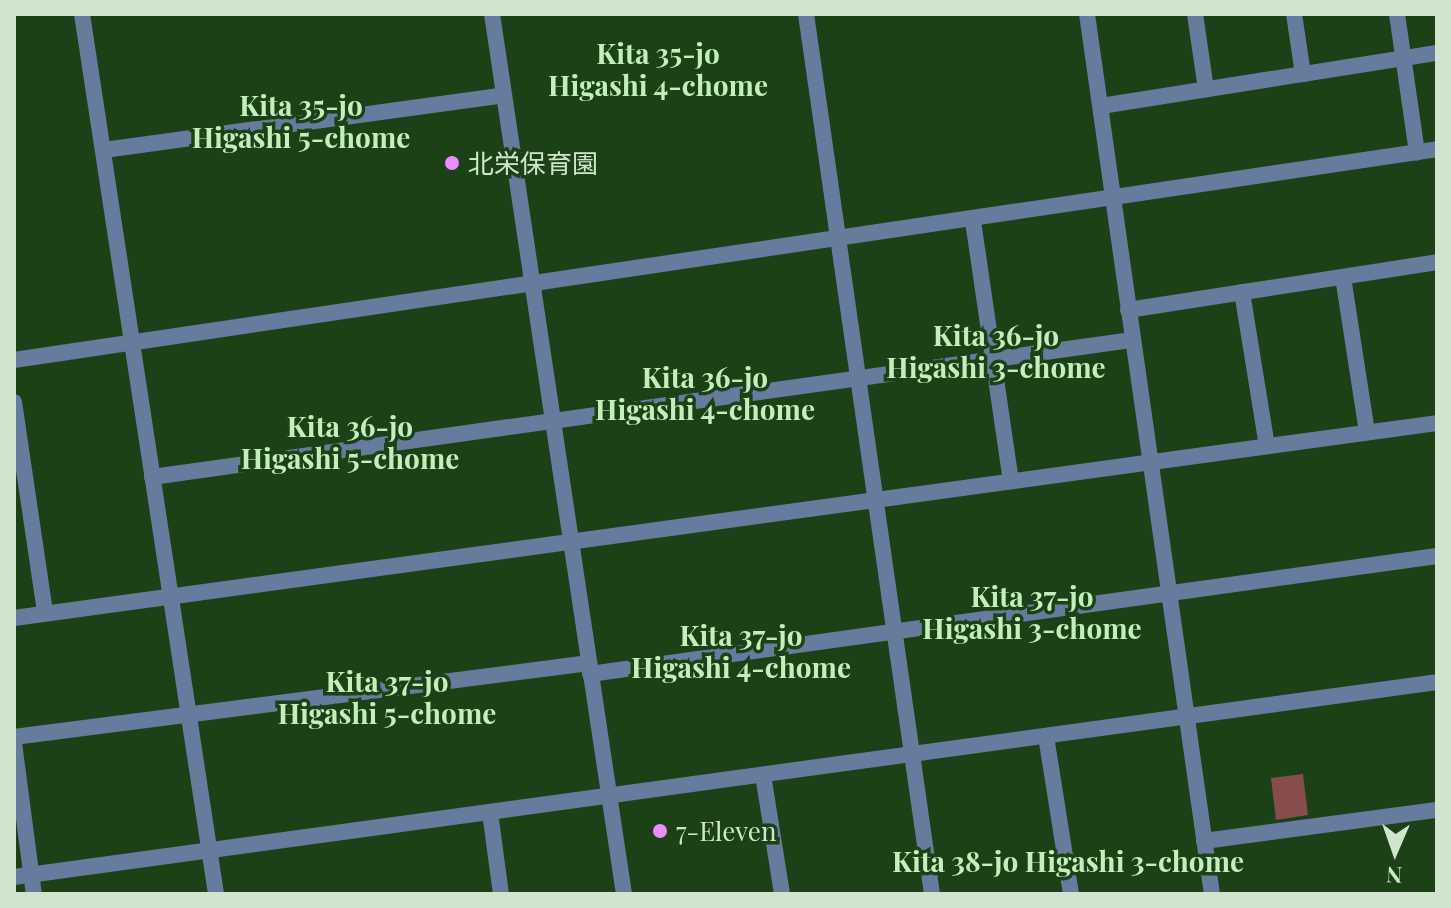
<!DOCTYPE html>
<html>
<head>
<meta charset="utf-8">
<style>
	body { margin:0 }
	#map { position:relative; width:1451px; height:908px; overflow:hidden; background:#1c4116; font-family:"Playfair Display","Noto Sans JP",serif }
	div>[style] { position:absolute }
	.green>* { inset:0; background:#874d4c }
	.minor>* { height:16px; margin:-8px; padding:0 8px; transform-origin:8px; border-radius:8px; background:#677b9c }
	.tertiary>* { height:16px; margin:-8px; padding:0 8px; transform-origin:8px; border-radius:8px; background:#677b9c }
	.dots>* { width:22px; height:22px; translate:-50% -50%; box-sizing:border-box; border:4px solid #1c4116; border-radius:50% }
	span { translate:-50% -50%; white-space:nowrap; text-align:center; line-height:1.15; -webkit-text-stroke:7px #1c4116; paint-order:stroke }
	.poi-label { font-size:26px; color:#d0e6cc }
	.left { translate:0 -50%; text-align:left }
	.neighbourhood-label { font-size:28px; color:#c4efbc; font-weight:700 }
	.frame { position:absolute; inset:0; border:16px solid #d0e6cc; pointer-events:none }
	.north { position:absolute; left:1355px; top:812px; width:80px; height:80px; -webkit-text-stroke:6px #1c4116; paint-order:stroke; rotate:182deg; font-size:22px; font-weight:700; line-height:32px; text-align:center; color:#d0e6cc }
	.north::after { content:''; display:block; margin:auto; width:28px; height:36px; background:#d0e6cc; clip-path:polygon(50% 0,100% 100%,50% 72%,0 100%) }
</style>
</head>
<body>
<div id="map">
	<div class="green">
		<div style="clip-path:polygon(1303px 774px,1308px 815px,1276px 820px,1271px 778px)"></div>
	</div>
	<div class="minor">
		<div style="left:82px;top:14px;width:890px;rotate:81.34deg"></div>
		<div style="left:806px;top:14px;width:889px;rotate:81.85deg"></div>
		<div style="left:1087px;top:14px;width:889px;rotate:81.92deg"></div>
		<div style="left:1195px;top:14px;width:76px;rotate:81.7deg"></div>
		<div style="left:1294px;top:14px;width:61px;rotate:81.5deg"></div>
		<div style="left:1397px;top:14px;width:140px;rotate:81.8deg"></div>
		<div style="left:1101px;top:106px;width:340px;rotate:-9deg"></div>
		<div style="left:104px;top:150px;width:403px;rotate:-7.8deg"></div>
		<div style="left:973px;top:221px;width:263px;rotate:81.7deg"></div>
		<div style="left:1343px;top:277px;width:157px;rotate:81.2deg"></div>
		<div style="left:1242px;top:292px;width:156px;rotate:80.8deg"></div>
		<div style="left:1128px;top:310px;width:313px;rotate:-8.8deg"></div>
		<div style="left:14px;top:360px;width:1439px;rotate:-8.43deg"></div>
		<div style="left:14px;top:402px;width:213px;rotate:81.6deg"></div>
		<div style="left:152px;top:477px;width:990px;rotate:-7.96deg"></div>
		<div style="left:14px;top:618px;width:1436px;rotate:-7.8deg"></div>
		<div style="left:590px;top:674px;width:855px;rotate:-7.93deg"></div>
		<div style="left:1046px;top:736px;width:160px;rotate:81deg"></div>
		<div style="left:14px;top:737px;width:580px;rotate:-7.33deg"></div>
		<div style="left:14px;top:743px;width:152px;rotate:82.5deg"></div>
		<div style="left:763px;top:775px;width:121px;rotate:80.9deg"></div>
		<div style="left:490px;top:812px;width:83px;rotate:82.4deg"></div>
		<div style="left:1204px;top:841px;width:235px;rotate:-7.6deg"></div>
		<div style="left:14px;top:877px;width:1436px;rotate:-7.8deg"></div>
	</div>
	<div class="tertiary">
		<div style="left:492px;top:14px;width:890px;rotate:81.47deg"></div>
	</div>
	<div class="dots">
		<div style="left:452px;top:163px;background:#ea8dfc"></div>
		<div style="left:660px;top:831px;background:#ea8dfc"></div>
	</div>
	<div class="poi-label">
		<span class="left" style="left:468px;top:163px">北栄保育園</span>
		<span class="left" style="left:676px;top:831px">7-Eleven</span>
	</div>
	<div class="neighbourhood-label">
		<span style="left:658px;top:69px">Kita 35-jo<br>Higashi 4-chome</span>
		<span style="left:301px;top:121px">Kita 35-jo<br>Higashi 5-chome</span>
		<span style="left:996px;top:351px">Kita 36-jo<br>Higashi 3-chome</span>
		<span style="left:705px;top:393px">Kita 36-jo<br>Higashi 4-chome</span>
		<span style="left:350px;top:442px">Kita 36-jo<br>Higashi 5-chome</span>
		<span style="left:1032px;top:612px">Kita 37-jo<br>Higashi 3-chome</span>
		<span style="left:741px;top:651px">Kita 37-jo<br>Higashi 4-chome</span>
		<span style="left:387px;top:697px">Kita 37-jo<br>Higashi 5-chome</span>
		<span style="left:1068px;top:861px">Kita 38-jo Higashi 3-chome</span>
	</div>
	<div class="frame"></div>
	<div class="north">N</div>
</div>
</body>
</html>
